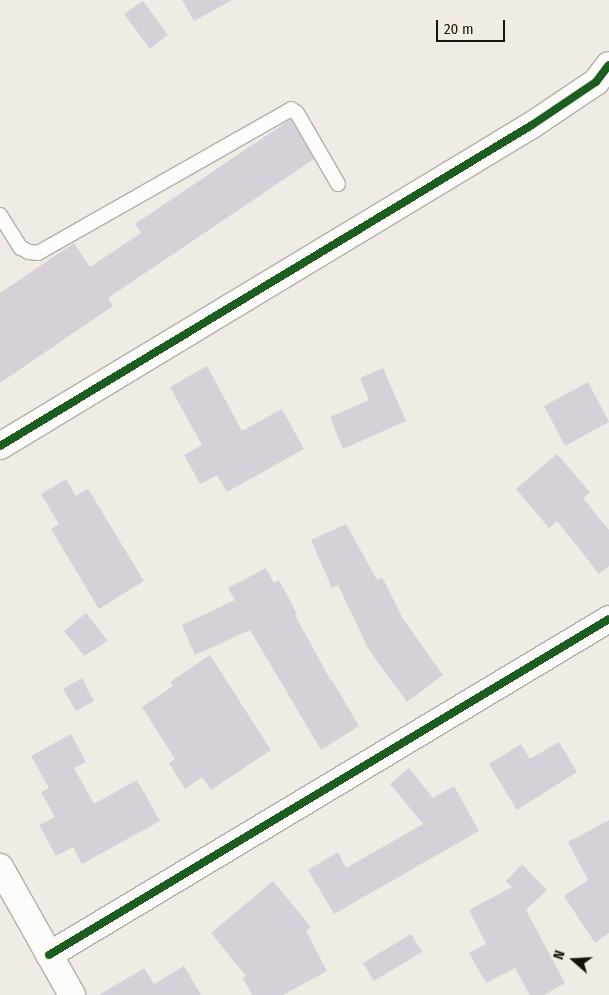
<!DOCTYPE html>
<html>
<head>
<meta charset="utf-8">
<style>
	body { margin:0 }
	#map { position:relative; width:609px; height:995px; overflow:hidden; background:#f0ebe5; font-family:"Fira Sans Condensed",sans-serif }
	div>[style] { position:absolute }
	.building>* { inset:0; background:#d8d0d8 }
	.roads { filter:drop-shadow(1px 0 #b3b0ab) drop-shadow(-1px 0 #b3b0ab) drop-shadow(0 1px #b3b0ab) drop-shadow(0 -1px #b3b0ab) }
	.service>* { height:14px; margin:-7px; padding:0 7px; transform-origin:7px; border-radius:7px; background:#fdfcfb }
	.minor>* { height:26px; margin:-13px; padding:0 13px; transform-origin:13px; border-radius:13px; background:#fdfcfb }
	.cycleway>* { height:8px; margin:-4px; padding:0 4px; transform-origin:4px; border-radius:4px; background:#1b5e20 }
	span { translate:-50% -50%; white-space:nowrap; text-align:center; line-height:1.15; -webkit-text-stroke:4px #f4ece1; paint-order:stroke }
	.north { position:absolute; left:549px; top:935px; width:50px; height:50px; -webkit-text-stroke:4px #f4ece1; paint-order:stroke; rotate:289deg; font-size:14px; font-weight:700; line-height:20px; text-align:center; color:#171410 }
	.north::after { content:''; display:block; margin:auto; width:18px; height:22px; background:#171410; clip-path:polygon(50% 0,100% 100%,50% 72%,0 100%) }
	.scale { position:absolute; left:436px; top:20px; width:69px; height:22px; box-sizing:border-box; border:2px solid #171410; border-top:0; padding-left:6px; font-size:15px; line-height:18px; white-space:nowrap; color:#171410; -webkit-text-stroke:4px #f4ece1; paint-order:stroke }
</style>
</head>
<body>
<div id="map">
	<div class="building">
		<div style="clip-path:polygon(182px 0,232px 0,194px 21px)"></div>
		<div style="clip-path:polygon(143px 1px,168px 35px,150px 49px,124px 14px)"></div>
		<div style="clip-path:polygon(291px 119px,314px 159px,108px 298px,113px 306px,0 383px,0 293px,74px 243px,90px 267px,141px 233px,135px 224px)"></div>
		<div style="clip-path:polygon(207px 366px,242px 431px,282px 409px,304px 449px,227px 492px,217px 475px,200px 484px,184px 455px,202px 445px,170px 387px)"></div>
		<div style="clip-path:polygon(383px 368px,406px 421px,343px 449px,330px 417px,369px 400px,360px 378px)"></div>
		<div style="clip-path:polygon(588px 382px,609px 422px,565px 446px,544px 406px)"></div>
		<div style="clip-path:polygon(557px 454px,590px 492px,583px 498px,609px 530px,609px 566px,599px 574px,557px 521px,549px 528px,516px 489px)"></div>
		<div style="clip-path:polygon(66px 479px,76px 496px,88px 489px,144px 581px,99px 609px,51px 529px,59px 524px,41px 494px)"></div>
		<div style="clip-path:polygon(346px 524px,377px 580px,382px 577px,403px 619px,443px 675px,407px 702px,369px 650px,338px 585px,332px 588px,311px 540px)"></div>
		<div style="clip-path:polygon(266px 568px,274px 583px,279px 580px,297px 614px,295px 615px,331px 681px,332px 680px,359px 726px,321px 750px,250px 630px,195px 655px,182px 625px,235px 600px,228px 588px)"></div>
		<div style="clip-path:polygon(86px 613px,108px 641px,84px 656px,64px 631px)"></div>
		<div style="clip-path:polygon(210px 655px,271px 750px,211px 790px,202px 777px,185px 789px,169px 763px,175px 759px,142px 707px,173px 686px,170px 682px)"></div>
		<div style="clip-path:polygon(82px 678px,94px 701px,76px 711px,63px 689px)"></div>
		<div style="clip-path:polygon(71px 734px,86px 762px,74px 768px,94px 804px,137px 780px,160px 821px,82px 864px,73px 847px,56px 856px,39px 825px,55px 817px,41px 792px,49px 788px,31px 756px)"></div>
		<div style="clip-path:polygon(559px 742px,577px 772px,517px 810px,489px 764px,521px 744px,530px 759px)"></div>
		<div style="clip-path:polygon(409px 768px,433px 798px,454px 786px,479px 831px,334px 914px,308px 870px,338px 852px,346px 868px,423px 824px,390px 784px)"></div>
		<div style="clip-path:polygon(609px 820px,609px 933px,595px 943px,564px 896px,588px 880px,568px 842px)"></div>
		<div style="clip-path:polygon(522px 864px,547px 890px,526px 910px,565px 983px,544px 995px,530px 995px,515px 968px,486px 983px,469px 953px,486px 944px,469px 910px,512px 887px,506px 881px)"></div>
		<div style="clip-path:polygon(273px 881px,311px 927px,306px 931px,327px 971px,283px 995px,252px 995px,243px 978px,246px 976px,211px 933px)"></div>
		<div style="clip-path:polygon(411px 934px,422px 952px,374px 981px,363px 963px)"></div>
		<div style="clip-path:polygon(184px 966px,201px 995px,99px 995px,144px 968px,154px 984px)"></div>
	</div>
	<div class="roads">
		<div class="service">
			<div style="left:0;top:215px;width:39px;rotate:58deg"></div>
			<div style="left:21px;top:248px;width:9px;rotate:27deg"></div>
			<div style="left:29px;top:252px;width:9px;rotate:6deg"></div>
			<div style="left:38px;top:253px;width:291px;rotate:-29.6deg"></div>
			<div style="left:291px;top:109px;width:7px;rotate:34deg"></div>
			<div style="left:297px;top:113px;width:82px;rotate:60deg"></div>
		</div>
		<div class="minor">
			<div style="left:0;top:446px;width:621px;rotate:-31.11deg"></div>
			<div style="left:532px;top:125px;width:77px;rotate:-33.9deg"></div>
			<div style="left:596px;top:82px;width:21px;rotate:-53deg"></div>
			<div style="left:0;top:867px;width:147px;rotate:60.6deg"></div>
			<div style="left:49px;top:955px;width:653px;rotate:-30.96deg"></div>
		</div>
	</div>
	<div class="cycleway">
		<div style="left:0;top:446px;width:621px;rotate:-31.11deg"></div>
		<div style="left:532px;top:125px;width:77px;rotate:-33.9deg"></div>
		<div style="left:596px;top:82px;width:21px;rotate:-53deg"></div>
		<div style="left:49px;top:955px;width:653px;rotate:-30.96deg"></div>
	</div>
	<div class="north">N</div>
	<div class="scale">20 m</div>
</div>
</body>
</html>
